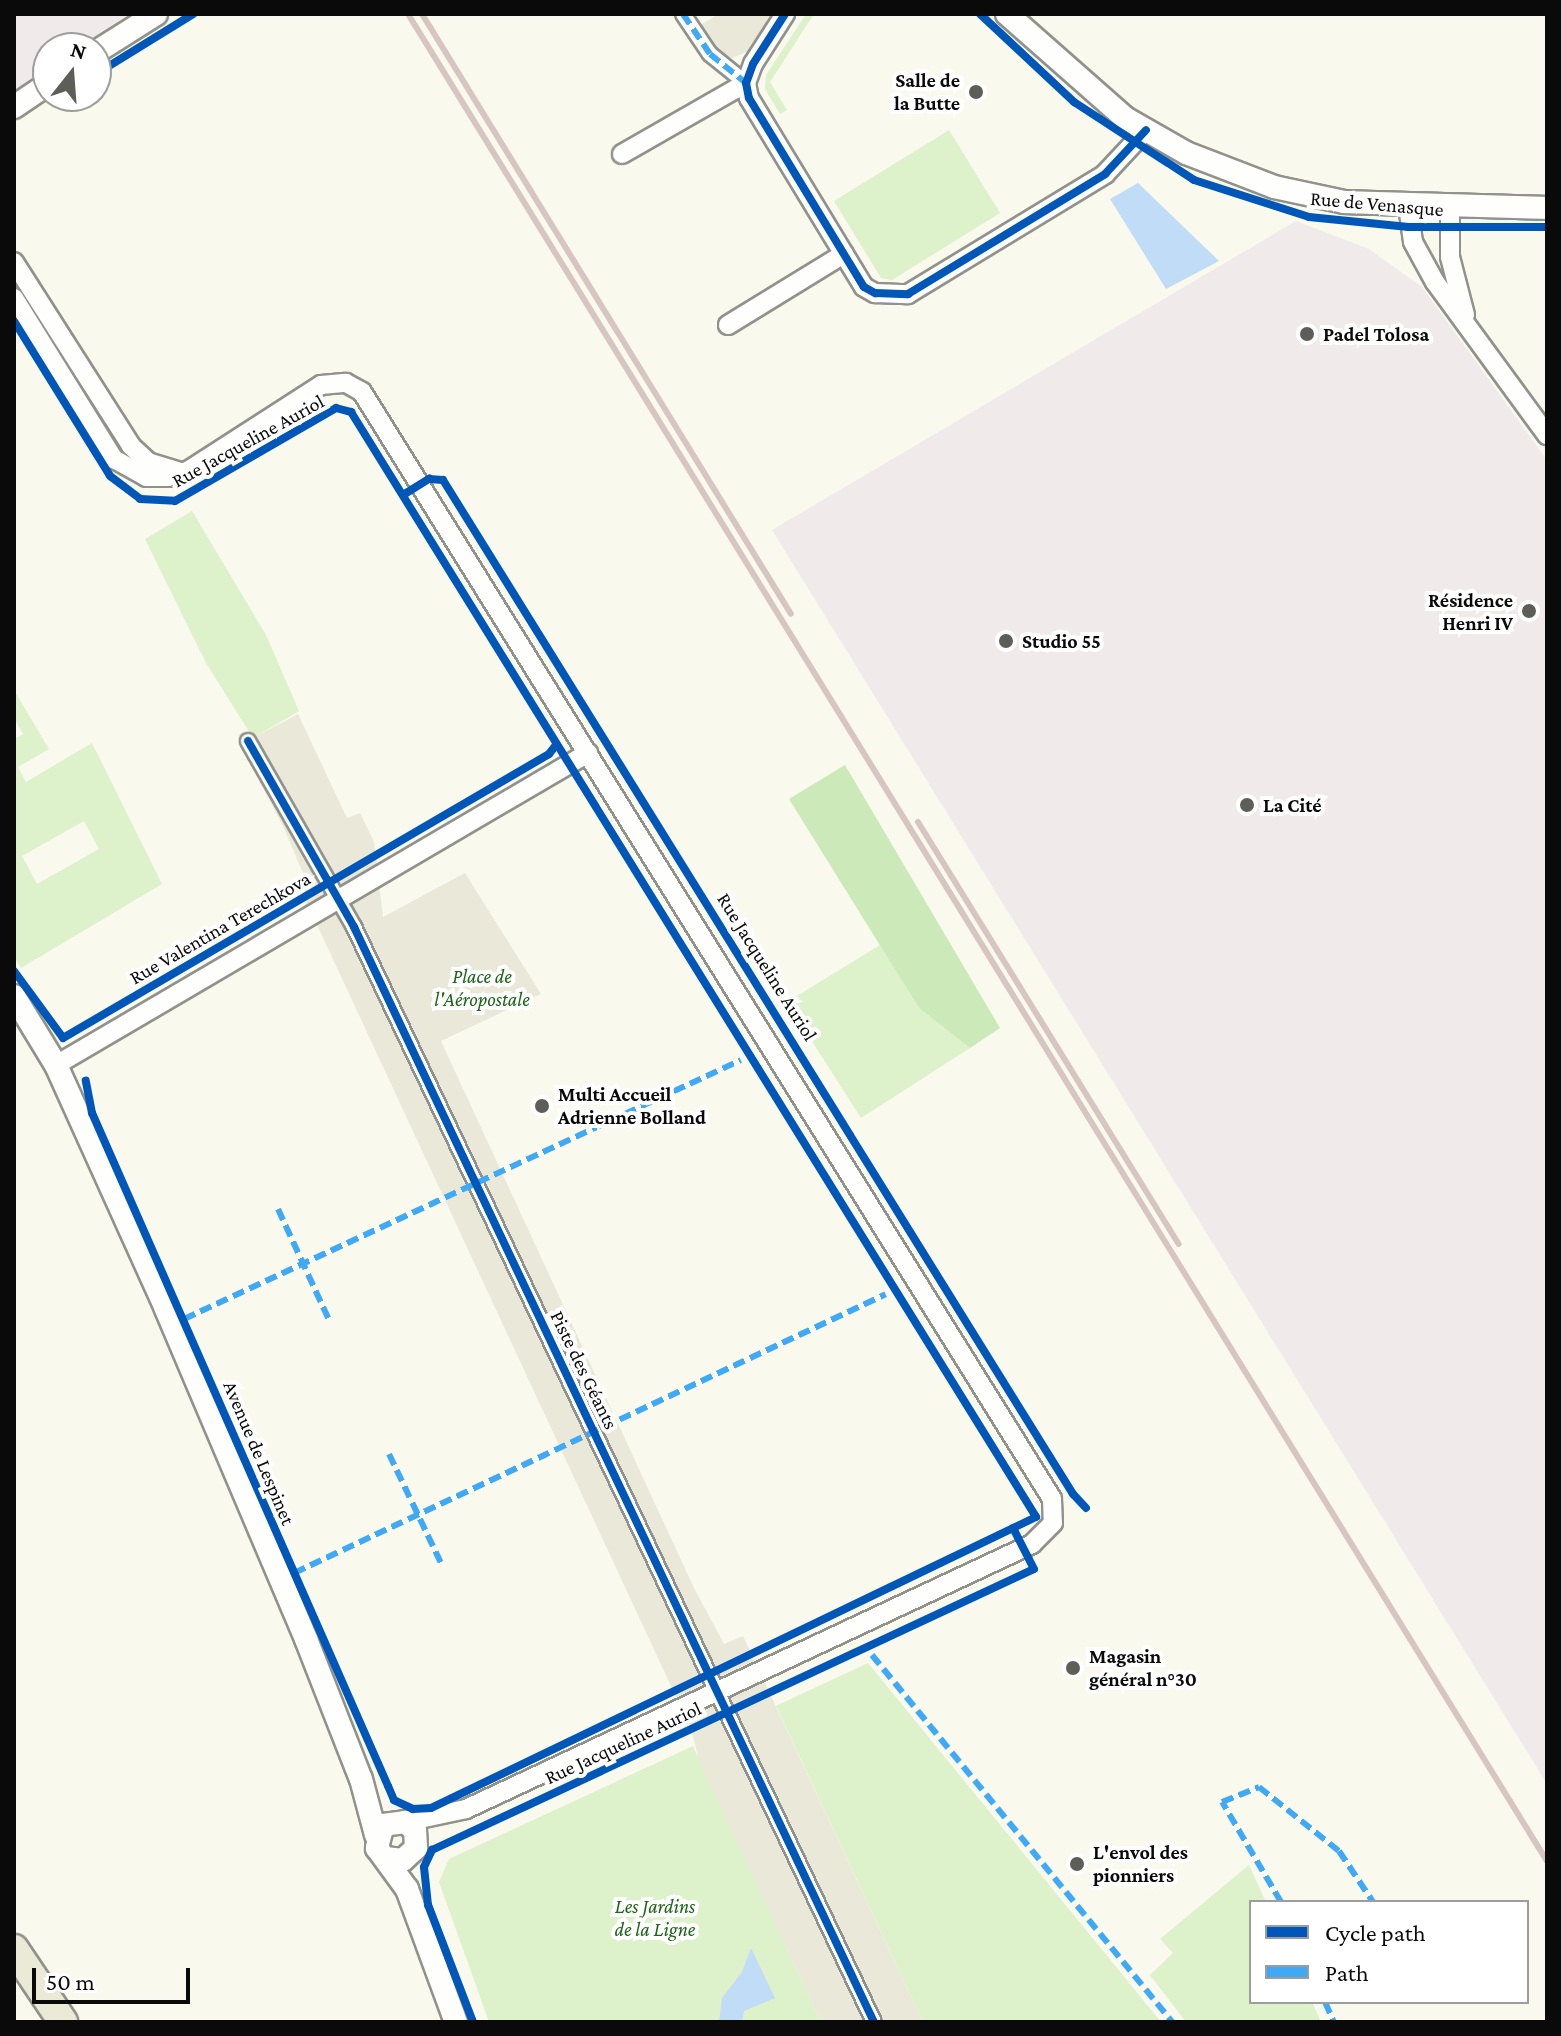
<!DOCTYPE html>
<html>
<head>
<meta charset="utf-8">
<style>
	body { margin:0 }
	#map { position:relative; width:1561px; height:2036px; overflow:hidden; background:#f9f9ed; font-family:"Crimson Pro",serif }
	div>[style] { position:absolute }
	.industrial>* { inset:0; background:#f1eaeb }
	.green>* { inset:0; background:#ddf1cb }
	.forest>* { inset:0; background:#cbe9b9 }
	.plaza>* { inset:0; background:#eae8d8 }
	.water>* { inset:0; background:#c0dcf6 }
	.roads { filter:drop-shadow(2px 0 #92928c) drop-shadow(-2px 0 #92928c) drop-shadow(0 2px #92928c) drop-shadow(0 -2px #92928c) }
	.pedestrian>* { height:14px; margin:-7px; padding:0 7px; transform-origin:7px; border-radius:7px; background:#fefefc }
	.minor>* { height:18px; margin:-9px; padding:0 9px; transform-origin:9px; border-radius:9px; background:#fefefc }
	.tertiary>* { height:22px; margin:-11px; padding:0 11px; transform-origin:11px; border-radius:11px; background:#fefefc }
	.primary>* { height:28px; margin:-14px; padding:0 14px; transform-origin:14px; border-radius:14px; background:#ebead6 }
	.rail>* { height:6px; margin:-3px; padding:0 3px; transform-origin:3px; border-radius:3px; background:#d7c5c1 }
	.quiet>* { height:6px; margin-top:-3px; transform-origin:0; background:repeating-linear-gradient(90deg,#3fa9f5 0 12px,transparent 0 18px) }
	.cycleway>* { height:8px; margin:-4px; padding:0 4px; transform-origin:4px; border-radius:4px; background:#0057b8 }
	.dots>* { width:22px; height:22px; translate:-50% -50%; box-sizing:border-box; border:4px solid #fff; border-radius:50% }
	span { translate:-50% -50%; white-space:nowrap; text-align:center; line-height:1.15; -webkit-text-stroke:8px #fff; paint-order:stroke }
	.poi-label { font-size:20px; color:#0a0a0a; font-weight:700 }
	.right { translate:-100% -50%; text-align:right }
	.left { translate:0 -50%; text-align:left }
	.street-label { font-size:20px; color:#0a0a0a }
	.park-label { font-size:20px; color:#1d6418; font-style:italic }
	.frame { position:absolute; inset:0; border:16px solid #0a0a0a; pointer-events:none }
	.legend { position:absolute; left:1249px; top:1900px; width:280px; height:104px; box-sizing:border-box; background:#fff; border:2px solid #9d9d9d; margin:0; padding:10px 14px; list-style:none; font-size:24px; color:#0a0a0a }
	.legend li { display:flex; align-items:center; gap:16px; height:40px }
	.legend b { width:40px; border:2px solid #9d9d9d }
	.north { position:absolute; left:32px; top:32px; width:80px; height:80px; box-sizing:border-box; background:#fff; border:2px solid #9d9d9d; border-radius:50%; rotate:17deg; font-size:22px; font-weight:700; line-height:32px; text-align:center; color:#0a0a0a }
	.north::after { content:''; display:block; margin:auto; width:28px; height:36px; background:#5e5e59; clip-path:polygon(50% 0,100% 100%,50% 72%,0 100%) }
	.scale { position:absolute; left:32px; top:1968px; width:158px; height:36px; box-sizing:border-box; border:4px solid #0a0a0a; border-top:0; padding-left:10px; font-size:24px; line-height:28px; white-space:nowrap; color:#0a0a0a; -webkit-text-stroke:6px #fff; paint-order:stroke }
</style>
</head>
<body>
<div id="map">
	<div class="industrial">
		<div style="clip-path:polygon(14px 14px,129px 14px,76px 48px,48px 48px,48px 66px,14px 91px)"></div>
		<div style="clip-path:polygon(1296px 221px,1369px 249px,1422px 287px,1547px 460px,1547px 1784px,772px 530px)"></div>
	</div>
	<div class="green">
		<div style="clip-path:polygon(806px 14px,814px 14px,770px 82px,787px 110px,780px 114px,765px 89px,766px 75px)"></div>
		<div style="clip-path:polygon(949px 130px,1000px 213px,892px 280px,881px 278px,834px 201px)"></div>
		<div style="clip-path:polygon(192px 511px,266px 635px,299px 711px,253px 738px,206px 663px,145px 539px)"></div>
		<div style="clip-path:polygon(evenodd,14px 690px,49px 749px,18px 767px,26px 782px,92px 743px,162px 884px,21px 968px,14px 957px,14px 739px,23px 734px,14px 718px,14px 690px,84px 821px,99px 849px,37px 884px,22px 856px,84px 821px)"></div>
		<div style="clip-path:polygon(880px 945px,919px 1008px,970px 1048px,861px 1118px,787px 1002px)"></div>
		<div style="clip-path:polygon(868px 1663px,1161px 2022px,923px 2022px,776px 1706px)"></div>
		<div style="clip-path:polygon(693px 1746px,821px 2022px,489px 2022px,439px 1882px,449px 1859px)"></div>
		<div style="clip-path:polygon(1249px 1865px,1266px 1902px,1251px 1902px,1251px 2002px,1312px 2002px,1320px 2020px,1316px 2022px,1186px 2022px,1150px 1975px,1173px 1953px,1160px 1939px)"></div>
	</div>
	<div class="forest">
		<div style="clip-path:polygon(845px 765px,1000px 1028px,970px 1048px,919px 1008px,789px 799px)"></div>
	</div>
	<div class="plaza">
		<div style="clip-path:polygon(718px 14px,770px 14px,766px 21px,771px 24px,754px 49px,732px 58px,717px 51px,699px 26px)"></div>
		<div style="clip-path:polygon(298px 714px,347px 818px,360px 813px,374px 842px,383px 917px,465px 873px,541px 994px,441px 1041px,694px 1588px,724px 1644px,743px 1636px,923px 2022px,821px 2022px,699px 1760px,691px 1729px,298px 884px,306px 880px,283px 826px,240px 745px)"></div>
	</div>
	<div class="water">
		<div style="clip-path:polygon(1138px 183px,1219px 261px,1166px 289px,1110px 199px)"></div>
		<div style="clip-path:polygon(751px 1948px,775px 1998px,744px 2011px,742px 2022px,719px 2022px,722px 1998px,742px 1972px)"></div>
	</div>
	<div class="roads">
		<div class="pedestrian">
			<div style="left:683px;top:14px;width:48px;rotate:56deg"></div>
			<div style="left:710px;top:54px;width:46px;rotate:38.9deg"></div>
			<div style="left:248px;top:741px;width:214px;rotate:60.3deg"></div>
			<div style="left:354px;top:927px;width:1212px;rotate:64.6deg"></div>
		</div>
		<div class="minor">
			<div style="left:785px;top:14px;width:59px;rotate:122.6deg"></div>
			<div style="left:753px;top:64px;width:20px;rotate:110deg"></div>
			<div style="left:746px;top:83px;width:15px;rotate:79deg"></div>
			<div style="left:749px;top:98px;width:221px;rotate:58.7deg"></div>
			<div style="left:864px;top:287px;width:13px;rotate:29deg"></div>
			<div style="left:875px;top:293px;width:33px;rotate:2deg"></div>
			<div style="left:908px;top:294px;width:231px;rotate:-31.3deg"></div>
			<div style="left:1105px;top:174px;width:60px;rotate:-47deg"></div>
			<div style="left:622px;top:154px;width:143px;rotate:-29.8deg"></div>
			<div style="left:1408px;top:206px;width:36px;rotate:82deg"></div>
			<div style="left:1413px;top:242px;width:46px;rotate:61.2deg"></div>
			<div style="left:1435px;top:282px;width:190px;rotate:53.8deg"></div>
			<div style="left:1450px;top:207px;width:50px;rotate:90deg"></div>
			<div style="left:1450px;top:257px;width:60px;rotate:75.5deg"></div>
			<div style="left:14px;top:262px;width:218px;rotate:57.5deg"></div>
			<div style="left:131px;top:446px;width:23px;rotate:43deg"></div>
			<div style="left:148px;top:462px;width:31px;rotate:17deg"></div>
			<div style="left:14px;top:298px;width:190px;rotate:58.2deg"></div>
			<div style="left:114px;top:459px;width:37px;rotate:29deg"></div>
			<div style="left:146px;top:477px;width:22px"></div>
			<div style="left:168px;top:477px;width:22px;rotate:-18deg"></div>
			<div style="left:189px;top:470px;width:157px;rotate:-32.8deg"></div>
			<div style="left:321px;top:385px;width:25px;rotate:-5deg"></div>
			<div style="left:346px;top:383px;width:18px;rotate:29deg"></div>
			<div style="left:362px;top:392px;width:1304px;rotate:58.06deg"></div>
			<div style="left:1052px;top:1499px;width:24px;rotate:88deg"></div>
			<div style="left:1053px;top:1523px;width:30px;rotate:135deg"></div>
			<div style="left:1032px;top:1544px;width:625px;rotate:154.91deg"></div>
			<div style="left:466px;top:1809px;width:61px;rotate:167.8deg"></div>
			<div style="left:728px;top:325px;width:136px;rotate:-31.5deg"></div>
			<div style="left:56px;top:1065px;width:617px;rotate:-30.39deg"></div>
		</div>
		<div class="tertiary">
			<div style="left:1007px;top:14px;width:157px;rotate:41.4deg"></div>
			<div style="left:1125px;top:118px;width:70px;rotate:29.8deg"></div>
			<div style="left:1186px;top:153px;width:94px;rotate:21.1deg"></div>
			<div style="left:1274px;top:187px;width:72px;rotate:12.1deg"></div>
			<div style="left:1344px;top:202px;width:203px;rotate:1.7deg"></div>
			<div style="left:96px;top:52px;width:71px;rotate:-32.3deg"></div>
			<div style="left:14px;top:107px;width:41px;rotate:-34.1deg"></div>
			<div style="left:14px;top:996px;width:81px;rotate:58.7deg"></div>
			<div style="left:56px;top:1065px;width:268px;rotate:65.7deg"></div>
			<div style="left:166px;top:1309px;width:358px;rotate:67deg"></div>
			<div style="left:306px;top:1639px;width:150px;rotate:68.6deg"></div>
			<div style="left:361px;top:1779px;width:58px;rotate:75deg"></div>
			<div style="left:385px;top:1858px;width:18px;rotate:6deg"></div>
			<div style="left:403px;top:1860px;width:18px;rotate:-43deg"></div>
			<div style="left:416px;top:1848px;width:17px;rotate:-93deg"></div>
			<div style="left:415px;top:1831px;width:13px;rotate:-135deg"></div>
			<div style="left:406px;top:1822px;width:23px;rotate:173deg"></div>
			<div style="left:383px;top:1825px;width:24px;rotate:105deg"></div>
			<div style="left:377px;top:1848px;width:51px;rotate:53.8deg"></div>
			<div style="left:407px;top:1889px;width:142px;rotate:69.8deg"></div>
		</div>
		<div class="primary">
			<div style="left:14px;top:1949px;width:88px;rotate:56.1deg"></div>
		</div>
	</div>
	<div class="rail">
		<div style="left:408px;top:14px;width:2170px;rotate:58.34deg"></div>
		<div style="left:422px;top:14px;width:704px;rotate:58.41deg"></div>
		<div style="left:918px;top:822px;width:496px;rotate:58.3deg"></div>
	</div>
	<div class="quiet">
		<div style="left:683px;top:14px;width:48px;rotate:56deg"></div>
		<div style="left:710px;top:54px;width:46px;rotate:38.9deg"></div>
		<div style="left:278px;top:1209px;width:122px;rotate:65.3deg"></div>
		<div style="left:184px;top:1319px;width:614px;rotate:-24.94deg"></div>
		<div style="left:389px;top:1454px;width:121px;rotate:64.5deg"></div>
		<div style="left:294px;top:1573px;width:654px;rotate:-25.23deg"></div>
		<div style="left:872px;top:1655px;width:474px;rotate:50.7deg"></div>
		<div style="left:1281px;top:1902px;width:116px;rotate:-120.5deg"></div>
		<div style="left:1222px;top:1802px;width:40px;rotate:-22deg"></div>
		<div style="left:1259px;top:1787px;width:102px;rotate:38.7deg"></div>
		<div style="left:1339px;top:1851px;width:61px;rotate:56.3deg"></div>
		<div style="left:1325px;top:2002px;width:22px;rotate:66deg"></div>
	</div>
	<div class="cycleway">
		<div style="left:785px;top:14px;width:59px;rotate:122.6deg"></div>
		<div style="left:753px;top:64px;width:20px;rotate:110deg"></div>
		<div style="left:746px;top:83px;width:15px;rotate:79deg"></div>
		<div style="left:749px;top:98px;width:221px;rotate:58.7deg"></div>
		<div style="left:864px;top:287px;width:13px;rotate:29deg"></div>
		<div style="left:875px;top:293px;width:33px;rotate:2deg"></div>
		<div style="left:908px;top:294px;width:231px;rotate:-31.3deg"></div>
		<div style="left:1105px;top:174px;width:60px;rotate:-47deg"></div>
		<div style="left:980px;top:14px;width:129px;rotate:43.1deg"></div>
		<div style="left:1074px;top:102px;width:143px;rotate:33deg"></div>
		<div style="left:1194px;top:180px;width:121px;rotate:17.8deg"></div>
		<div style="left:1309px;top:217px;width:100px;rotate:5.7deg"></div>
		<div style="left:1409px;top:227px;width:138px"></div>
		<div style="left:96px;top:74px;width:114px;rotate:-31.7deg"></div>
		<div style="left:14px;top:321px;width:182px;rotate:58.2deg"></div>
		<div style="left:110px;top:476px;width:38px;rotate:37deg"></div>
		<div style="left:140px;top:499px;width:35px;rotate:3deg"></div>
		<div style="left:175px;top:501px;width:186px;rotate:-30deg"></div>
		<div style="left:336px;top:408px;width:16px;rotate:15deg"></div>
		<div style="left:351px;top:412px;width:1300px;rotate:58.2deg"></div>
		<div style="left:1036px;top:1517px;width:671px;rotate:154.31deg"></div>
		<div style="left:431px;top:1808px;width:18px;rotate:177deg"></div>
		<div style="left:413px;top:1809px;width:21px;rotate:-155deg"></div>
		<div style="left:394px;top:1800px;width:15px;rotate:-113deg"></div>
		<div style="left:388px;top:1786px;width:735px;rotate:-113.74deg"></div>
		<div style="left:92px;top:1113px;width:33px;rotate:-101deg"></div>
		<div style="left:403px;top:495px;width:31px;rotate:-32deg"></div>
		<div style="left:429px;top:479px;width:14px;rotate:4deg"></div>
		<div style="left:443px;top:480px;width:1194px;rotate:58.15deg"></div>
		<div style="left:1073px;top:1494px;width:19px;rotate:47deg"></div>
		<div style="left:248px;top:741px;width:214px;rotate:60.3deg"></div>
		<div style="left:354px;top:927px;width:1212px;rotate:64.6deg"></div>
		<div style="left:14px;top:971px;width:83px;rotate:53.8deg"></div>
		<div style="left:63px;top:1038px;width:563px;rotate:-30.3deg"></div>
		<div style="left:549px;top:754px;width:11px;rotate:-52deg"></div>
		<div style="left:473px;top:2022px;width:125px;rotate:-111deg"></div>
		<div style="left:428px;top:1905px;width:38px;rotate:-96deg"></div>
		<div style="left:424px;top:1867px;width:19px;rotate:-65deg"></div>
		<div style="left:432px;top:1850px;width:664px;rotate:-25.02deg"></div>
		<div style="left:1034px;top:1569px;width:46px;rotate:-117.1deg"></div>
	</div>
	<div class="dots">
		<div style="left:976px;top:92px;background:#5e5e59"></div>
		<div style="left:1307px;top:334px;background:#5e5e59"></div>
		<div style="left:1529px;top:611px;background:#5e5e59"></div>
		<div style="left:1006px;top:641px;background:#5e5e59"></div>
		<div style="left:1247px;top:805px;background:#5e5e59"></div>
		<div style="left:542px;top:1106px;background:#5e5e59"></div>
		<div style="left:1073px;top:1668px;background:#5e5e59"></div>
		<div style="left:1077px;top:1864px;background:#5e5e59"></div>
	</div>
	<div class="poi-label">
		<span class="right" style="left:960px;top:92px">Salle de<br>la Butte</span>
		<span class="left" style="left:1323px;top:334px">Padel Tolosa</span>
		<span class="right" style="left:1513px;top:612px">Résidence<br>Henri IV</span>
		<span class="left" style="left:1022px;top:641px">Studio 55</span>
		<span class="left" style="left:1263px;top:805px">La Cité</span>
		<span class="left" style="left:558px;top:1106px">Multi Accueil<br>Adrienne Bolland</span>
		<span class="left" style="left:1089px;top:1668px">Magasin<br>général n°30</span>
		<span class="left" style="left:1093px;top:1864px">L'envol des<br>pionniers</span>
	</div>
	<div class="street-label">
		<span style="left:1377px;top:204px;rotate:5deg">Rue de Venasque</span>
		<span style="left:248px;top:441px;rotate:-29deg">Rue Jacqueline Auriol</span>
		<span style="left:220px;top:928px;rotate:-30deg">Rue Valentina Terechkova</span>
		<span style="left:767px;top:967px;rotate:58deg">Rue Jacqueline Auriol</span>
		<span style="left:584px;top:1370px;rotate:64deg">Piste des Géants</span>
		<span style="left:259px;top:1453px;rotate:67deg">Avenue de Lespinet</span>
		<span style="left:623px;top:1743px;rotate:-25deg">Rue Jacqueline Auriol</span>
	</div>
	<div class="park-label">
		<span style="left:482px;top:988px">Place de<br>l'Aéropostale</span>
		<span style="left:655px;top:1918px">Les Jardins<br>de la Ligne</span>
	</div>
	<div class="frame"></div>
	<ul class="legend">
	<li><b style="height:10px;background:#0057b8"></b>Cycle path</li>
	<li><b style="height:10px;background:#3fa9f5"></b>Path</li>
	</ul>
	<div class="north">N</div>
	<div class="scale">50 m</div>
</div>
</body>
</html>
